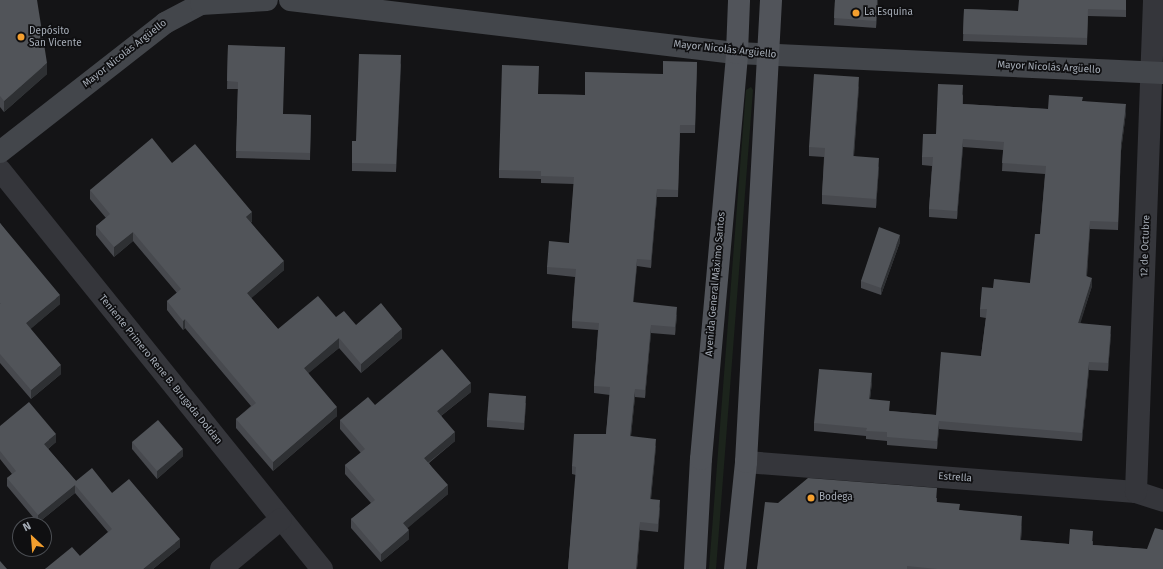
<!DOCTYPE html>
<html>
<head>
<meta charset="utf-8">
<style>
	body { margin:0 }
	#map { position:relative; width:1163px; height:569px; overflow:hidden; background:#141416; font-family:"Fira Sans",sans-serif }
	div>[style] { position:absolute }
	.green>* { inset:0; background:#1c241c }
	.street>* { height:22px; margin:-11px; padding:0 11px; transform-origin:11px; border-radius:11px; background:#35363b }
	.secondary>* { height:22px; margin:-11px; padding:0 11px; transform-origin:11px; border-radius:11px; background:#43464b }
	.primary>* { height:22px; margin:-11px; padding:0 11px; transform-origin:11px; border-radius:11px; background:#51545a }
	.wall>* { inset:0; background:#47494e }
	.shaded-wall>* { inset:0; background:#2e3033 }
	.building>* { inset:0; background:#515459 }
	.dots>* { width:11px; height:11px; translate:-50% -50%; box-sizing:border-box; border:2px solid #0f0f11; border-radius:50% }
	span { translate:-50% -50%; white-space:nowrap; text-align:center; line-height:1.15; -webkit-text-stroke:3.5px #0f0f11; paint-order:stroke }
	.poi-label { font-size:10px; color:#a5acb6 }
	.left { translate:0 -50%; text-align:left }
	.street-label { font-size:10px; color:#a5acb6 }
	.north { position:absolute; left:12px; top:517px; width:40px; height:40px; box-sizing:border-box; background:#0f0f11; border:1px solid #4b4e53; border-radius:50%; rotate:334deg; font-size:11px; font-weight:700; line-height:16px; text-align:center; color:#a5acb6 }
	.north::after { content:''; display:block; margin:auto; width:14px; height:18px; background:#f49f2e; clip-path:polygon(50% 0,100% 100%,50% 72%,0 100%) }
</style>
</head>
<body>
<div id="map">
	<div class="green">
		<div style="clip-path:polygon(751px 87px,753px 90px,716px 569px,709px 569px,746px 90px)"></div>
	</div>
	<div class="street">
		<div style="left:0;top:170px;width:513px;rotate:51.1deg"></div>
		<div style="left:746px;top:462px;width:391px;rotate:4.4deg"></div>
		<div style="left:1136px;top:492px;width:28px;rotate:18deg"></div>
		<div style="left:1136px;top:492px;width:492px;rotate:-87.9deg"></div>
		<div style="left:221px;top:569px;width:78px;rotate:-39.8deg"></div>
	</div>
	<div class="secondary">
		<div style="left:290px;top:0;width:450px;rotate:6.8deg"></div>
		<div style="left:737px;top:53px;width:426px;rotate:2.7deg"></div>
		<div style="left:0;top:152px;width:209px;rotate:-38deg"></div>
		<div style="left:165px;top:23px;width:41px;rotate:-27.8deg"></div>
		<div style="left:201px;top:4px;width:66px;rotate:-3.5deg"></div>
	</div>
	<div class="primary">
		<div style="left:695px;top:569px;width:110px;rotate:-86.9deg"></div>
		<div style="left:701px;top:459px;width:408px;rotate:-84.9deg"></div>
		<div style="left:737px;top:53px;width:53px;rotate:-87.8deg"></div>
		<div style="left:735px;top:569px;width:108px;rotate:-84.1deg"></div>
		<div style="left:746px;top:462px;width:463px;rotate:-86.9deg"></div>
	</div>
	<div class="wall">
		<div style="clip-path:polygon(0 0,47px 74px,4px 112px,0 107px)"></div>
		<div style="clip-path:polygon(835px 0,878px 0,876px 28px,834px 25px)"></div>
		<div style="clip-path:polygon(1126px 0,1126px 17px,1088px 16px,1087px 45px,963px 41px,964px 9px,1018px 11px)"></div>
		<div style="clip-path:polygon(228px 45px,283px 114px,311px 115px,310px 160px,236px 158px,238px 89px,227px 89px)"></div>
		<div style="clip-path:polygon(697px 62px,695px 133px,680px 133px,678px 197px,657px 197px,651px 268px,637px 266px,633px 302px,677px 315px,675px 335px,651px 333px,645px 398px,635px 397px,631px 436px,656px 446px,651px 499px,660px 508px,658px 532px,640px 530px,637px 569px,568px 569px,576px 475px,572px 474px,572px 466px,606px 434px,610px 395px,594px 393px,594px 386px,598px 330px,572px 328px,572px 321px,575px 277px,547px 274px,547px 267px,569px 243px,574px 184px,541px 183px,541px 179px,499px 178px,499px 170px,539px 94px,585px 95px,663px 74px)"></div>
		<div style="clip-path:polygon(401px 63px,396px 172px,352px 171px,352px 141px,356px 141px)"></div>
		<div style="clip-path:polygon(859px 86px,854px 156px,879px 167px,876px 208px,822px 204px,822px 195px,824px 157px,809px 156px,809px 147px)"></div>
		<div style="clip-path:polygon(963px 94px,963px 104px,1048px 109px,1083px 101px,1126px 112px,1121px 151px,1118px 230px,1090px 229px,1087px 276px,1092px 286px,1080px 323px,1111px 334px,1108px 371px,1089px 370px,1082px 441px,939px 429px,937px 449px,887px 445px,887px 441px,866px 439px,866px 436px,814px 431px,814px 423px,872px 382px,870px 399px,890px 411px,936px 415px,981px 356px,986px 318px,980px 317px,980px 309px,993px 288px,1030px 283px,1040px 234px,1045px 174px,1002px 171px,1003px 150px,963px 147px,957px 219px,929px 217px,929px 209px,932px 166px,922px 165px,922px 157px,936px 134px)"></div>
		<div style="clip-path:polygon(172px 163px,252px 221px,251px 223px,284px 270px,251px 298px,278px 329px,336px 317px,356px 325px,402px 338px,361px 373px,339px 348px,308px 373px,337px 416px,273px 471px,236px 428px,236px 419px,251px 406px,185px 328px,183px 330px,167px 310px,167px 301px,177px 293px,133px 241px,114px 257px,96px 235px,96px 226px,106px 218px,90px 199px,90px 190px)"></div>
		<div style="clip-path:polygon(0 223px,60px 304px,30px 329px,61px 374px,31px 399px,0 363px)"></div>
		<div style="clip-path:polygon(900px 242px,881px 295px,861px 288px,861px 281px)"></div>
		<div style="clip-path:polygon(471px 392px,441px 416px,455px 441px,429px 463px,448px 494px,407px 528px,409px 539px,381px 562px,351px 528px,351px 519px,371px 503px,345px 474px,345px 465px,361px 453px,340px 429px,340px 420px,375px 405px)"></div>
		<div style="clip-path:polygon(526px 403px,524px 430px,487px 427px,487px 420px)"></div>
		<div style="clip-path:polygon(0 426px,56px 442px,48px 449px,76px 481px,112px 493px,180px 547px,153px 569px,45px 569px,80px 556px,108px 532px,75px 493px,38px 523px,7px 486px,7px 478px,12px 474px,0 459px)"></div>
		<div style="clip-path:polygon(132px 442px,183px 456px,157px 479px,132px 449px)"></div>
		<div style="clip-path:polygon(937px 498px,937px 502px,960px 510px,1022px 526px,1021px 540px,1069px 544px,1093px 541px,1093px 545px,1147px 549px,1163px 569px,757px 569px,778px 503px)"></div>
	</div>
	<div class="shaded-wall">
		<div style="clip-path:polygon(877px 0,878px 0,876px 28px,876px 21px)"></div>
		<div style="clip-path:polygon(401px 55px,401px 63px,396px 172px,396px 164px)"></div>
		<div style="clip-path:polygon(47px 63px,47px 74px,4px 112px,4px 101px)"></div>
		<div style="clip-path:polygon(859px 77px,859px 86px,853px 165px,853px 156px)"></div>
		<div style="clip-path:polygon(1126px 104px,1126px 112px,1121px 151px,1118px 230px,1121px 143px)"></div>
		<div style="clip-path:polygon(963px 139px,963px 147px,957px 219px,957px 211px)"></div>
		<div style="clip-path:polygon(879px 158px,879px 167px,876px 208px,876px 199px)"></div>
		<div style="clip-path:polygon(657px 189px,657px 197px,651px 268px,651px 260px)"></div>
		<div style="clip-path:polygon(252px 212px,252px 221px,246px 226px,246px 217px)"></div>
		<div style="clip-path:polygon(1090px 221px,1090px 229px,1086px 284px,1086px 276px)"></div>
		<div style="clip-path:polygon(133px 232px,133px 241px,114px 257px,114px 247px)"></div>
		<div style="clip-path:polygon(900px 235px,900px 242px,881px 295px,881px 288px)"></div>
		<div style="clip-path:polygon(637px 259px,637px 266px,633px 310px,633px 302px)"></div>
		<div style="clip-path:polygon(284px 261px,284px 270px,247px 302px,247px 293px)"></div>
		<div style="clip-path:polygon(1092px 278px,1092px 286px,1078px 331px,1078px 323px)"></div>
		<div style="clip-path:polygon(60px 295px,60px 304px,26px 333px,26px 323px)"></div>
		<div style="clip-path:polygon(677px 307px,677px 315px,675px 335px,675px 327px)"></div>
		<div style="clip-path:polygon(185px 319px,185px 328px,183px 330px,183px 321px)"></div>
		<div style="clip-path:polygon(651px 325px,651px 333px,645px 398px,645px 390px)"></div>
		<div style="clip-path:polygon(1111px 326px,1111px 334px,1108px 371px,1108px 363px)"></div>
		<div style="clip-path:polygon(402px 329px,402px 338px,361px 373px,361px 364px)"></div>
		<div style="clip-path:polygon(339px 338px,339px 348px,304px 377px,304px 368px)"></div>
		<div style="clip-path:polygon(1089px 362px,1089px 370px,1082px 441px,1082px 433px)"></div>
		<div style="clip-path:polygon(61px 365px,61px 374px,31px 399px,31px 390px)"></div>
		<div style="clip-path:polygon(872px 373px,872px 382px,869px 407px,869px 399px)"></div>
		<div style="clip-path:polygon(471px 383px,471px 392px,437px 419px,437px 411px)"></div>
		<div style="clip-path:polygon(635px 389px,635px 397px,630px 444px,630px 436px)"></div>
		<div style="clip-path:polygon(526px 396px,526px 403px,524px 430px,524px 423px)"></div>
		<div style="clip-path:polygon(337px 407px,337px 416px,273px 471px,273px 462px)"></div>
		<div style="clip-path:polygon(939px 421px,939px 429px,937px 449px,937px 441px)"></div>
		<div style="clip-path:polygon(455px 432px,455px 441px,424px 466px,424px 458px)"></div>
		<div style="clip-path:polygon(56px 434px,56px 442px,44px 452px,44px 444px)"></div>
		<div style="clip-path:polygon(656px 439px,656px 446px,650px 507px,650px 499px)"></div>
		<div style="clip-path:polygon(183px 449px,183px 456px,157px 479px,157px 471px)"></div>
		<div style="clip-path:polygon(75px 485px,75px 493px,38px 523px,38px 515px)"></div>
		<div style="clip-path:polygon(448px 485px,448px 494px,403px 532px,403px 523px)"></div>
		<div style="clip-path:polygon(660px 500px,660px 508px,658px 532px,658px 524px)"></div>
		<div style="clip-path:polygon(1022px 516px,1022px 526px,1020px 550px,1020px 540px)"></div>
		<div style="clip-path:polygon(640px 522px,640px 530px,637px 569px,636px 569px)"></div>
		<div style="clip-path:polygon(409px 530px,409px 539px,381px 562px,381px 554px)"></div>
		<div style="clip-path:polygon(180px 539px,180px 547px,153px 569px,143px 569px)"></div>
	</div>
	<div class="building">
		<div style="clip-path:polygon(0 0,37px 0,47px 63px,4px 101px,0 96px)"></div>
		<div style="clip-path:polygon(835px 0,877px 0,876px 21px,834px 18px)"></div>
		<div style="clip-path:polygon(1019px 0,1126px 0,1126px 10px,1088px 9px,1087px 38px,963px 34px,964px 9px,1018px 11px)"></div>
		<div style="clip-path:polygon(228px 45px,285px 47px,283px 114px,311px 115px,310px 153px,236px 151px,238px 82px,227px 81px)"></div>
		<div style="clip-path:polygon(359px 54px,401px 55px,396px 164px,352px 163px,352px 141px,356px 141px)"></div>
		<div style="clip-path:polygon(663px 61px,697px 62px,695px 125px,680px 125px,678px 190px,657px 189px,651px 260px,637px 259px,633px 302px,677px 307px,675px 327px,651px 325px,645px 390px,635px 389px,630px 436px,656px 439px,650px 499px,660px 500px,658px 524px,640px 522px,636px 569px,568px 569px,576px 467px,572px 466px,574px 434px,606px 434px,610px 387px,594px 386px,599px 323px,572px 321px,576px 269px,547px 267px,549px 241px,569px 243px,574px 177px,541px 176px,541px 171px,499px 170px,502px 65px,539px 66px,538px 94px,585px 95px,585px 72px,663px 74px)"></div>
		<div style="clip-path:polygon(814px 74px,859px 77px,853px 156px,879px 158px,876px 199px,822px 195px,825px 148px,809px 147px)"></div>
		<div style="clip-path:polygon(938px 84px,963px 85px,962px 104px,1048px 109px,1049px 95px,1083px 97px,1082px 101px,1126px 104px,1121px 143px,1118px 222px,1090px 221px,1086px 276px,1092px 278px,1078px 323px,1111px 326px,1108px 363px,1089px 362px,1082px 433px,939px 421px,937px 441px,887px 437px,887px 432px,866px 431px,867px 428px,814px 423px,819px 369px,872px 373px,869px 399px,890px 401px,889px 411px,936px 415px,941px 352px,981px 356px,987px 309px,980px 309px,982px 287px,993px 288px,994px 279px,1030px 283px,1035px 234px,1040px 234px,1046px 166px,1002px 163px,1004px 142px,963px 139px,957px 211px,929px 209px,933px 157px,922px 157px,923px 134px,936px 134px)"></div>
		<div style="clip-path:polygon(152px 138px,172px 163px,195px 144px,252px 212px,246px 217px,284px 261px,247px 293px,278px 329px,318px 296px,336px 317px,344px 311px,356px 325px,381px 303px,402px 329px,361px 364px,339px 338px,304px 368px,337px 407px,273px 462px,236px 419px,256px 403px,185px 319px,183px 321px,167px 301px,181px 289px,133px 232px,114px 247px,96px 226px,110px 214px,90px 190px)"></div>
		<div style="clip-path:polygon(0 223px,60px 295px,26px 323px,61px 365px,31px 390px,0 354px,0 304px,1px 304px,0 303px)"></div>
		<div style="clip-path:polygon(879px 227px,900px 235px,881px 288px,861px 281px)"></div>
		<div style="clip-path:polygon(442px 349px,471px 383px,437px 411px,455px 432px,424px 458px,448px 485px,403px 523px,409px 530px,381px 554px,351px 519px,375px 500px,345px 465px,365px 449px,340px 420px,368px 397px,375px 405px)"></div>
		<div style="clip-path:polygon(489px 393px,526px 396px,524px 423px,487px 420px)"></div>
		<div style="clip-path:polygon(29px 402px,56px 434px,44px 444px,76px 481px,92px 468px,112px 493px,129px 479px,180px 539px,143px 569px,45px 569px,72px 547px,80px 556px,112px 529px,75px 485px,38px 515px,7px 478px,16px 471px,0 451px,0 426px)"></div>
		<div style="clip-path:polygon(158px 420px,183px 449px,157px 471px,132px 442px)"></div>
		<div style="clip-path:polygon(808px 478px,937px 488px,936px 502px,960px 504px,959px 510px,1022px 516px,1020px 540px,1069px 544px,1070px 529px,1093px 531px,1092px 545px,1147px 549px,1155px 528px,1163px 530px,1163px 569px,937px 569px,907px 566px,907px 569px,757px 569px,765px 502px,778px 503px)"></div>
		<div style="clip-path:polygon(0 561px,7px 569px,0 569px)"></div>
	</div>
	<div class="dots">
		<div style="left:856px;top:13px;background:#f49f2e"></div>
		<div style="left:21px;top:37px;background:#f49f2e"></div>
		<div style="left:811px;top:498px;background:#f49f2e"></div>
	</div>
	<div class="poi-label">
		<span class="left" style="left:864px;top:13px">La Esquina</span>
		<span class="left" style="left:29px;top:37px">Depósito<br>San Vicente</span>
		<span class="left" style="left:819px;top:498px">Bodega</span>
	</div>
	<div class="street-label">
		<span style="left:725px;top:50px;rotate:6deg">Mayor Nicolás Argüello</span>
		<span style="left:125px;top:54px;rotate:-38deg">Mayor Nicolás Argüello</span>
		<span style="left:1049px;top:68px;rotate:3deg">Mayor Nicolás Argüello</span>
		<span style="left:1146px;top:246px;rotate:-88deg">12 de Octubre</span>
		<span style="left:716px;top:284px;rotate:-85deg">Avenida General Máximo Santos</span>
		<span style="left:160px;top:370px;rotate:51deg">Teniente Primero Rene B. Brugada Doldan</span>
		<span style="left:955px;top:478px;rotate:4deg">Estrella</span>
	</div>
	<div class="north">N</div>
</div>
</body>
</html>
